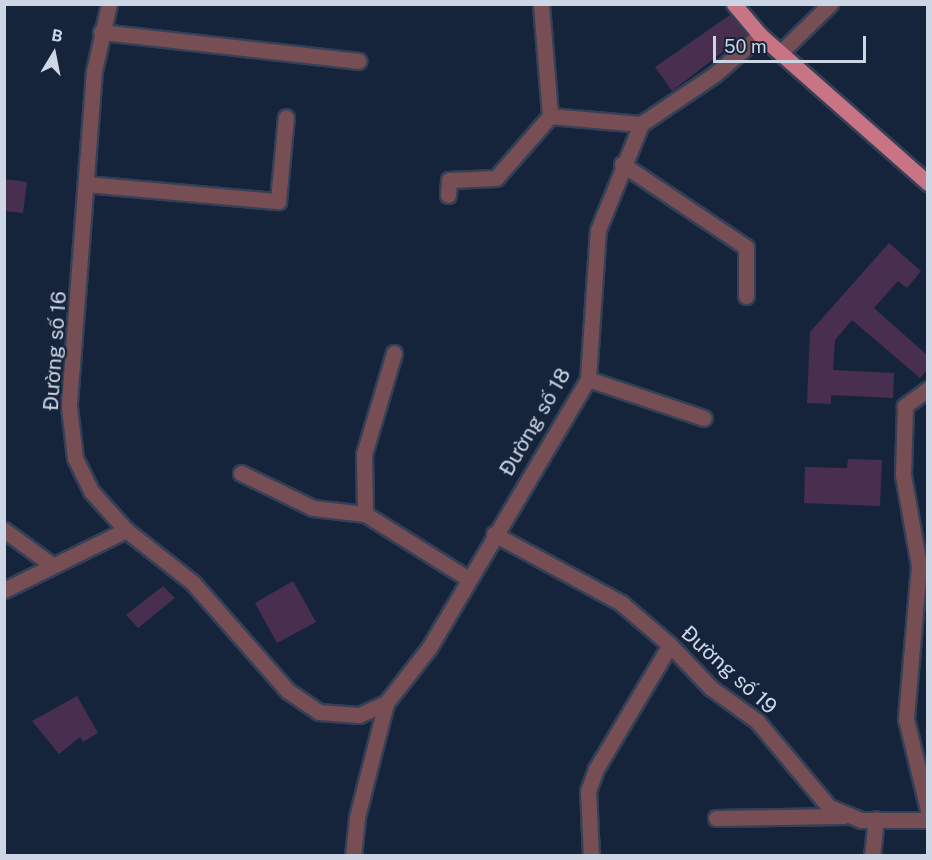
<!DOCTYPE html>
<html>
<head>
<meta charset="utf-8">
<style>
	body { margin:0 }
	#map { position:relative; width:932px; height:860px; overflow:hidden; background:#16243b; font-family:"Public Sans",sans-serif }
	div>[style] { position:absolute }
	.building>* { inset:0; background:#482f50 }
	.roads { filter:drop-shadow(2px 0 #334056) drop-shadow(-2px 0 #334056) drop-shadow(0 2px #334056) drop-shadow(0 -2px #334056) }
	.minor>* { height:15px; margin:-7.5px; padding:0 7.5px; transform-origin:7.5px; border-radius:7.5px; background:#774e54 }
	.major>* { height:15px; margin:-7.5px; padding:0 7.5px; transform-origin:7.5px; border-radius:7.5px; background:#c87484 }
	span { translate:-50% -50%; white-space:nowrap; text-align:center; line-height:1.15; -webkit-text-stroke:5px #16243b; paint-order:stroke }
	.street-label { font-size:21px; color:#ccd6e5 }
	.frame { position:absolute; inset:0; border:6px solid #ccd6e5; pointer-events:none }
	.north { position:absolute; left:24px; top:24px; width:60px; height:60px; -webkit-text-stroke:4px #16243b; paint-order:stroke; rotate:10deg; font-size:16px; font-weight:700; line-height:24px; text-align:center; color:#ccd6e5 }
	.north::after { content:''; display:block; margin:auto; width:21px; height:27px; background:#ccd6e5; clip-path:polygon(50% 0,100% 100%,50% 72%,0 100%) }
	.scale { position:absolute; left:713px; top:36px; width:153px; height:27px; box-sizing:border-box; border:3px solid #ccd6e5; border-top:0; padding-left:8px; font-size:18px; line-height:21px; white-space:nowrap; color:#ccd6e5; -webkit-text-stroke:4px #16243b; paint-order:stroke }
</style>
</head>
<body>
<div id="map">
	<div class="building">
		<div style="clip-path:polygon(730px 15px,746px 34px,672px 91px,655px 67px)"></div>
		<div style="clip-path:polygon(4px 179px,27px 182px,23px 213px,4px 211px)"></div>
		<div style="clip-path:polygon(889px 243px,921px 271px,907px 288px,898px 281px,874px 308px,927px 355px,927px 370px,920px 378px,852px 320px,835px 340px,833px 370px,894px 373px,893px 398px,831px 395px,831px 404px,807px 403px,810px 332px)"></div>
		<div style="clip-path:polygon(848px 459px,882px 460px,880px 506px,804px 503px,805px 467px,847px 468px)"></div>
		<div style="clip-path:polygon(293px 581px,316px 622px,277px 643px,255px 603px)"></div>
		<div style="clip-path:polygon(163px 586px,175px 598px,138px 628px,126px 615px)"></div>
		<div style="clip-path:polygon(77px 696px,98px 733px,83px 742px,80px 737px,59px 754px,32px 721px)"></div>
	</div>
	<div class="roads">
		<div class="minor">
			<div style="left:109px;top:4px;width:69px;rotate:102.6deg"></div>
			<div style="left:94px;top:71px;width:337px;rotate:94.3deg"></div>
			<div style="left:69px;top:407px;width:51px;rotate:83.3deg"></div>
			<div style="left:75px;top:458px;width:37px;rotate:64deg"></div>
			<div style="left:91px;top:491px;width:52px;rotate:48.1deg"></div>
			<div style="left:126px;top:530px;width:85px;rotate:38.3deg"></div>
			<div style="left:193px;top:583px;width:144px;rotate:48.7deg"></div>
			<div style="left:288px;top:691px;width:37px;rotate:34deg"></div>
			<div style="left:319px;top:712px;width:40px;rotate:4.3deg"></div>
			<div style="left:359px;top:715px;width:30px;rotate:-24deg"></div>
			<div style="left:541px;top:4px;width:112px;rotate:85.4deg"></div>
			<div style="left:101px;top:32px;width:259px;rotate:6.4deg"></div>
			<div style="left:781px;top:52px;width:69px;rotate:-44.4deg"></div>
			<div style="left:622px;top:164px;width:149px;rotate:33.8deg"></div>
			<div style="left:746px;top:247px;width:49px;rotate:90deg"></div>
			<div style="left:86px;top:184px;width:193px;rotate:5.1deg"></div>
			<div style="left:278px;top:201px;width:84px;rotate:-84.6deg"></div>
			<div style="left:448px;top:195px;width:15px;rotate:-86deg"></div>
			<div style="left:449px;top:180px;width:47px;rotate:-2.4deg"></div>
			<div style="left:496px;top:178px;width:82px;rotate:-48.9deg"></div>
			<div style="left:550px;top:116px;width:91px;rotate:5deg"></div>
			<div style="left:394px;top:353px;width:105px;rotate:106.5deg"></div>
			<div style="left:364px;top:454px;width:60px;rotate:89deg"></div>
			<div style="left:365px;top:514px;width:120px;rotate:32.1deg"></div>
			<div style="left:588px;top:379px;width:122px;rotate:18.6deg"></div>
			<div style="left:928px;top:389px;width:29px;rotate:144deg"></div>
			<div style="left:905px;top:406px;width:69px;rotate:91.7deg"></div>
			<div style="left:903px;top:475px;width:92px;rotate:80deg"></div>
			<div style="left:919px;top:566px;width:154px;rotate:94.9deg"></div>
			<div style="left:906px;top:719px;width:94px;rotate:76.4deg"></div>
			<div style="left:241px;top:473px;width:80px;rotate:25.9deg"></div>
			<div style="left:313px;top:508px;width:52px;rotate:6.6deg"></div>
			<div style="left:4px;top:530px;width:59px;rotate:36.1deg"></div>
			<div style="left:494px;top:534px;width:145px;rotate:28.5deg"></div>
			<div style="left:621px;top:603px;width:65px;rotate:40.6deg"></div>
			<div style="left:670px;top:645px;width:59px;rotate:46.4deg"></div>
			<div style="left:711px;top:688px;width:57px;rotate:35.7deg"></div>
			<div style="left:757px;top:721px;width:112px;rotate:50.1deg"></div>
			<div style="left:829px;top:807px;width:35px;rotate:22deg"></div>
			<div style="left:861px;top:820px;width:67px"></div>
			<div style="left:4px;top:590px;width:136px;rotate:-26.2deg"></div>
			<div style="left:716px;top:818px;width:127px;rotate:-0.9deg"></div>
			<div style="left:353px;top:856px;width:39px;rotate:-84deg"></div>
			<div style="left:357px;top:817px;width:118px;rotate:-75.7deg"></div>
			<div style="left:386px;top:703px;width:70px;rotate:-52deg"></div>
			<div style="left:429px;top:648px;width:312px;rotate:-59.4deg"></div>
			<div style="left:588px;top:379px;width:149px;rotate:-86.2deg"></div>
			<div style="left:598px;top:230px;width:114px;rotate:-67.9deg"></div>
			<div style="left:641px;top:124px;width:89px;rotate:-34deg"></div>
			<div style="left:715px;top:74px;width:60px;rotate:-40.9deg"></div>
			<div style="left:591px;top:856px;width:65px;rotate:-92.6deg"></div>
			<div style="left:588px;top:791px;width:23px;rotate:-70deg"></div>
			<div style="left:596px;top:769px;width:144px;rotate:-59.2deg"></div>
			<div style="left:872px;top:856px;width:37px;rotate:-84deg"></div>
		</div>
		<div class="major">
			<div style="left:734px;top:4px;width:40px;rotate:50deg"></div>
			<div style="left:760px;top:35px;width:224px;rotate:41.4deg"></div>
		</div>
	</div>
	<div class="street-label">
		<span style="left:55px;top:351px;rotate:-86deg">Đường số 16</span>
		<span style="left:535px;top:422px;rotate:-60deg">Đường số 18</span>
		<span style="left:729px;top:670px;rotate:42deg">Đường số 19</span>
	</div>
	<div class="frame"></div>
	<div class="north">B</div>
	<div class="scale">50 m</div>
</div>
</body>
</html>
